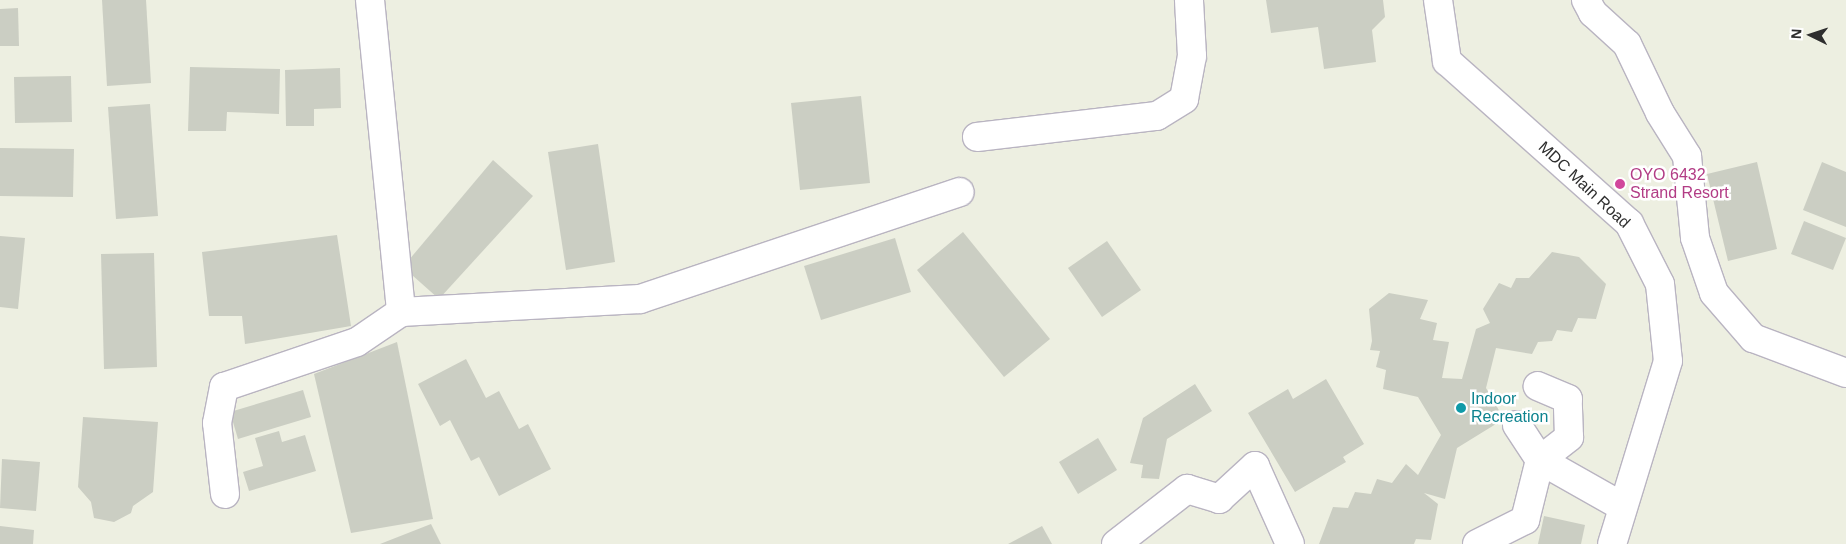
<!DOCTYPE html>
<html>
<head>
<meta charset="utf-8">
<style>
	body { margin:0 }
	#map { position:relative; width:1846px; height:544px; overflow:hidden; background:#edefe1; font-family:Helvetica,sans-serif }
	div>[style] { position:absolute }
	.building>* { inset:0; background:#cbcec3 }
	.roads { filter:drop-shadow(1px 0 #b9b4c1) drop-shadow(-1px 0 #b9b4c1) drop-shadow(0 1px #b9b4c1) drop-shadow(0 -1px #b9b4c1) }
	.minor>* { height:28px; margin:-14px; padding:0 14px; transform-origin:14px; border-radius:14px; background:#fff }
	.tertiary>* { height:28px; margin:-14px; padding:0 14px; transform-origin:14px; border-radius:14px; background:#fff }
	.dots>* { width:14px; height:14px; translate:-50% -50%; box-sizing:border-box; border:2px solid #fff; border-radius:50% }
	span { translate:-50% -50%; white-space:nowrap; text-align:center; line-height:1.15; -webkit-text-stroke:5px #fff; paint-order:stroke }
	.hotel-label { font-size:16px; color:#b23c85 }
	.left { translate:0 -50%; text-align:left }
	.street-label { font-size:16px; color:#2e2e2e }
	.culture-label { font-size:16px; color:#0d838f }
	.north { position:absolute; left:1786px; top:10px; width:50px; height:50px; -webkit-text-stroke:4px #fff; paint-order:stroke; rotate:274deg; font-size:14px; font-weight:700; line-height:20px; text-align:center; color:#2e2e2e }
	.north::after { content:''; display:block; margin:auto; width:18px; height:22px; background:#2e2e2e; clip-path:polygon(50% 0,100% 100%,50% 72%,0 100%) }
</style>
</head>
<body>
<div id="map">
	<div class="building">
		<div style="clip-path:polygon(102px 0,146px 0,151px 83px,107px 86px)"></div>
		<div style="clip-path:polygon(1266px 0,1383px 0,1385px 17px,1372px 30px,1376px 62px,1324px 69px,1318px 27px,1271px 33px)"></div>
		<div style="clip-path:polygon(18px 8px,19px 46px,0 46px,0 9px)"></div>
		<div style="clip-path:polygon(190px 67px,280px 69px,279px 114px,227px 112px,226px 131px,188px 131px)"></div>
		<div style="clip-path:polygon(340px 68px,341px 108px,314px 109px,314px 126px,286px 126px,285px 70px)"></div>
		<div style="clip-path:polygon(71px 76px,72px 122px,15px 123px,14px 77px)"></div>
		<div style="clip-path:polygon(861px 96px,870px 183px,800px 190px,791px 103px)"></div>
		<div style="clip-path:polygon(150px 104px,158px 216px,116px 219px,108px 107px)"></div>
		<div style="clip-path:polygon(598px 144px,615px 262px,566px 270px,548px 152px)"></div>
		<div style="clip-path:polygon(0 148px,74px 149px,73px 197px,0 196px)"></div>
		<div style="clip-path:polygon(493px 160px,533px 196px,439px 299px,403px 267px)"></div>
		<div style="clip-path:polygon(1757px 162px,1777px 249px,1728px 261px,1707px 174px)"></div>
		<div style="clip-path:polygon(1822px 162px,1846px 172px,1846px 227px,1803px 210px)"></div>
		<div style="clip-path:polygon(1804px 221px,1846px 238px,1833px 270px,1791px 254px)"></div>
		<div style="clip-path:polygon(963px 232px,1050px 339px,1004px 377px,917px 270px)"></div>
		<div style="clip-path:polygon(337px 235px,351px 326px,245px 344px,242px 316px,209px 316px,202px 252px)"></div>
		<div style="clip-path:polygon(0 236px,25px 238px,18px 309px,0 307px)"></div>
		<div style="clip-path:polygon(895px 238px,911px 292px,821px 320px,804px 266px)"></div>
		<div style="clip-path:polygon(1107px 241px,1141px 290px,1102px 317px,1068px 268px)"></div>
		<div style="clip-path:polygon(1552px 252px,1579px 257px,1606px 284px,1596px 319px,1578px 318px,1572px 332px,1557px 330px,1552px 341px,1538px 342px,1532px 354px,1496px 348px,1486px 388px,1504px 419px,1457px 448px,1445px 499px,1424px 493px,1438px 504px,1431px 540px,1416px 539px,1414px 544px,1319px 544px,1333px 507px,1348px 508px,1355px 492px,1371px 494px,1377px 479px,1392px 483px,1406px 464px,1418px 475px,1441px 435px,1418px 397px,1383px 389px,1386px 370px,1376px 367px,1380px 351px,1370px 350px,1372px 341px,1369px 309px,1389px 293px,1428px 300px,1420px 319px,1437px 323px,1433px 340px,1449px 342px,1442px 378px,1462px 379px,1476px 329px,1490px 323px,1483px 309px,1499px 283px,1511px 288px,1516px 278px,1529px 278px)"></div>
		<div style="clip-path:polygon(154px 253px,157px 367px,104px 369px,101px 254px)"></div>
		<div style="clip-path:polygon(397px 342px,433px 519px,351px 533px,314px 374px)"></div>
		<div style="clip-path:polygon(466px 359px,486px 398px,499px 391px,519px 429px,528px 424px,551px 469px,499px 496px,479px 457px,471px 461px,450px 420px,440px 426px,418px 384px)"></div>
		<div style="clip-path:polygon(1326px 379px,1364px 444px,1343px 457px,1346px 462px,1295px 492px,1248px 413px,1288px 389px,1293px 399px)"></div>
		<div style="clip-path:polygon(1195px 384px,1212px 411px,1167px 439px,1159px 479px,1141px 478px,1143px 465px,1130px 463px,1143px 418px)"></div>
		<div style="clip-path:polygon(303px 390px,311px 417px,238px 439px,230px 412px)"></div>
		<div style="clip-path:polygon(83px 417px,158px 422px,153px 492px,133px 506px,131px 513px,114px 522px,94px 518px,91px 502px,78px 487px)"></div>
		<div style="clip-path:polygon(279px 431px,282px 442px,305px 435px,316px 471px,249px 491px,243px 472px,263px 466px,255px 438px)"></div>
		<div style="clip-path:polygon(1098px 438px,1117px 470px,1078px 494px,1059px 462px)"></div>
		<div style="clip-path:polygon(2px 459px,40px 462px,36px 511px,0 508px)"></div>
		<div style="clip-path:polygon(1544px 516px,1585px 525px,1581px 544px,1538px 544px)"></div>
		<div style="clip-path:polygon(431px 524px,441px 544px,380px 544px)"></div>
		<div style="clip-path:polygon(0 526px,34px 530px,33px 544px,0 544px)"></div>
		<div style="clip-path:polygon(1042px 526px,1052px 544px,1008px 544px)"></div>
	</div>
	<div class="roads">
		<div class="minor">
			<div style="left:370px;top:0;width:314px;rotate:84.3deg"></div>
			<div style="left:401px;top:312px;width:239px;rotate:-3.1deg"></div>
			<div style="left:640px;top:299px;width:337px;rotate:-18.5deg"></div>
			<div style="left:1438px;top:0;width:62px;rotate:81.6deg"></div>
			<div style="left:1447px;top:61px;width:244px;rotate:41.7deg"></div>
			<div style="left:1629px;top:223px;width:68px;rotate:63.1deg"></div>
			<div style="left:1660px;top:284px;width:77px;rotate:84.1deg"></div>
			<div style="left:1668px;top:361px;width:191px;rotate:107deg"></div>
			<div style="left:977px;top:137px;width:181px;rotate:-6.7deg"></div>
			<div style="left:1157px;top:116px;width:32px;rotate:-32deg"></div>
			<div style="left:1184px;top:99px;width:44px;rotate:-79.5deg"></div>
			<div style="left:1192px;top:56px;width:56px;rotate:-93.1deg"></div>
			<div style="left:1517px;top:425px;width:42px;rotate:56.7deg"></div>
			<div style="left:1540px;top:460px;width:95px;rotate:29.5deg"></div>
			<div style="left:225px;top:494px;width:71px;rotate:-96.4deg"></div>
			<div style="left:217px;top:423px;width:37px;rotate:-79deg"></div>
			<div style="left:224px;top:387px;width:140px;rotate:-18.7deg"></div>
			<div style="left:357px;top:342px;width:53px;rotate:-34.3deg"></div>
			<div style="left:1116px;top:544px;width:90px;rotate:-37.8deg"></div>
			<div style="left:1187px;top:489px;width:34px;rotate:17deg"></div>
			<div style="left:1219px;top:499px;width:49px;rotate:-42.5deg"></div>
			<div style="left:1255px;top:466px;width:85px;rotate:65.8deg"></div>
			<div style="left:1477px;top:544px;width:54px;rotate:-26.6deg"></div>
			<div style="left:1525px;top:520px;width:62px;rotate:-76deg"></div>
			<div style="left:1540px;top:460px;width:37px;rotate:-38deg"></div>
			<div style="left:1569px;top:437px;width:38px;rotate:-92deg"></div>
			<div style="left:1568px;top:399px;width:33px;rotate:-157deg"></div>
		</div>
		<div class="tertiary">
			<div style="left:1586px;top:0;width:15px;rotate:62deg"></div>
			<div style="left:1593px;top:13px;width:46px;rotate:42.4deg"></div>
			<div style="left:1627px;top:44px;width:76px;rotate:64.4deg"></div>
			<div style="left:1660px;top:113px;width:51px;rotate:57.9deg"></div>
			<div style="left:1687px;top:156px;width:82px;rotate:84.4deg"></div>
			<div style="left:1695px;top:238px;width:58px;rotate:70.9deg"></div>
			<div style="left:1714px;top:293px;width:60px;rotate:49.1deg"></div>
			<div style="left:1753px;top:338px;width:99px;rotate:20.6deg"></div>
		</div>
	</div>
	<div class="dots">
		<div style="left:1620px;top:184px;background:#d1479c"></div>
		<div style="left:1461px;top:408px;background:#0f9aa8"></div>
	</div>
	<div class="hotel-label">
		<span class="left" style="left:1630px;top:184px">OYO 6432<br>Strand Resort</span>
	</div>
	<div class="street-label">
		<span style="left:1584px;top:185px;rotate:43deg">MDC Main Road</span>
	</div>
	<div class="culture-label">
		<span class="left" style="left:1471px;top:408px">Indoor<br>Recreation</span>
	</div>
	<div class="north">N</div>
</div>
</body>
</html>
